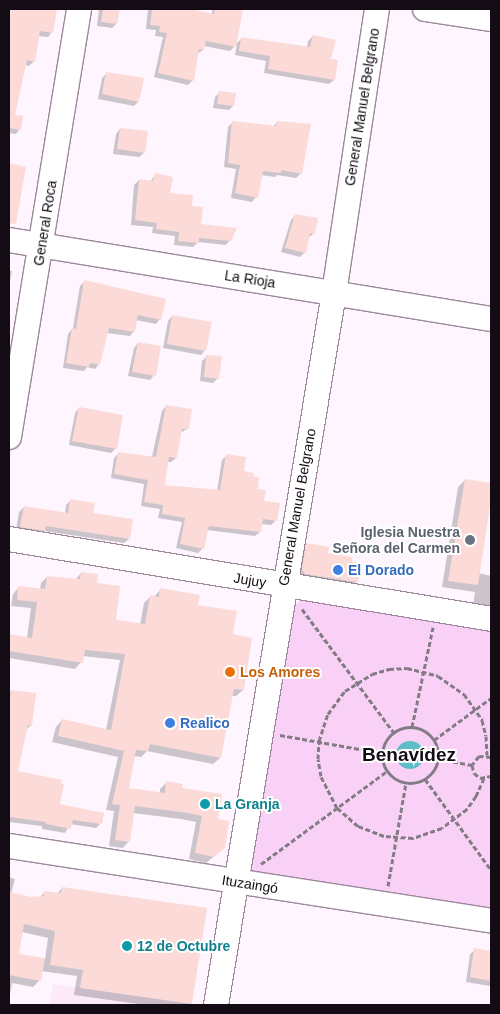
<!DOCTYPE html>
<html>
<head>
<meta charset="utf-8">
<style>
	body { margin:0 }
	#map { position:relative; width:500px; height:1014px; overflow:hidden; background:#fef5fe; font-family:Helvetica,sans-serif }
	div>[style] { position:absolute }
	.built>* { inset:0; background:#fceafb }
	.green>* { inset:0; background:#f9d1f7 }
	.water>* { inset:0; background:#5ebdc9 }
	.round { border-radius:50% }
	.shadow>* { inset:0; background:#0003 }
	.building>* { inset:0; background:#fbdad8 }
	.path>* { height:3px; margin-top:-1.5px; transform-origin:0; background:repeating-linear-gradient(90deg,#847c84 0 5px,transparent 0 7.5px) }
	.path>.ring { margin:-1.5px; padding:0; box-sizing:content-box; background:none; border:3px solid #847c84; border-radius:50% }
	.roads { filter:drop-shadow(1px 0 #9c879b) drop-shadow(-1px 0 #9c879b) drop-shadow(0 1px #9c879b) drop-shadow(0 -1px #9c879b) }
	.minor>* { height:24px; margin:-12px; padding:0 12px; transform-origin:12px; border-radius:12px; background:#fff }
	.dots>* { width:14px; height:14px; translate:-50% -50%; box-sizing:border-box; border:2px solid #fff; border-radius:50% }
	span { translate:-50% -50%; white-space:nowrap; text-align:center; line-height:1.15; -webkit-text-stroke:4px #fff; paint-order:stroke }
	.street-label { font-size:14px; color:#140c14 }
	.worship-label { font-size:14px; color:#5b616d; font-weight:700 }
	.right { translate:-100% -50%; text-align:right }
	.shop-label { font-size:14px; color:#366cbe; font-weight:700 }
	.left { translate:0 -50%; text-align:left }
	.food-label { font-size:14px; color:#c56008; font-weight:700 }
	.culture-label { font-size:14px; color:#0d838f; font-weight:700 }
	.district-label { font-size:19px; color:#140c14; font-weight:700 }
	.frame { position:absolute; inset:0; border:10px solid #140c14; pointer-events:none }
</style>
</head>
<body>
<div id="map">
	<div class="built">
		<div style="clip-path:polygon(53px 984px,200px 1005px,49px 1005px)"></div>
	</div>
	<div class="green">
		<div style="clip-path:polygon(301px 599px,491px 627px,491px 914px,254px 874px,251px 868px,293px 608px)"></div>
	</div>
	<div class="water">
		<div class="round" style="left:396px;top:741px;width:28px;height:28px"></div>
	</div>
	<div class="shadow">
		<div style="clip-path:polygon(9px 9px,56px 9px,52px 32px,48px 37px,38px 36px,34px 61px,29px 66px,25px 65px,14px 116px,20px 129px,16px 134px,9px 133px)"></div>
		<div style="clip-path:polygon(99px 9px,118px 9px,116px 24px,112px 28px,97px 26px)"></div>
		<div style="clip-path:polygon(139px 9px,174px 9px,211px 15px,213px 9px,242px 11px,235px 45px,242px 38px,307px 47px,308px 41px,313px 36px,330px 60px,337px 61px,334px 80px,329px 84px,264px 73px,266px 61px,235px 55px,237px 44px,230px 51px,204px 46px,203px 50px,197px 54px,192px 81px,188px 85px,154px 77px,163px 37px,155px 36px,156px 30px,146px 29px,148px 10px)"></div>
		<div style="clip-path:polygon(107px 73px,138px 102px,134px 106px,98px 99px,102px 78px)"></div>
		<div style="clip-path:polygon(220px 92px,233px 106px,229px 110px,213px 108px,215px 97px)"></div>
		<div style="clip-path:polygon(233px 122px,273px 127px,277px 122px,301px 173px,296px 178px,277px 175px,275px 177px,261px 175px,256px 197px,252px 202px,231px 198px,236px 169px,224px 167px,228px 127px)"></div>
		<div style="clip-path:polygon(120px 129px,144px 153px,139px 157px,113px 154px,116px 134px)"></div>
		<div style="clip-path:polygon(9px 165px,25px 168px,15px 218px,9px 225px)"></div>
		<div style="clip-path:polygon(155px 175px,168px 194px,191px 207px,200px 225px,230px 240px,226px 245px,198px 242px,193px 247px,174px 245px,175px 236px,152px 233px,153px 227px,131px 225px,134px 185px,139px 180px,150px 182px)"></div>
		<div style="clip-path:polygon(295px 216px,314px 233px,308px 238px,305px 252px,300px 257px,281px 252px,291px 220px)"></div>
		<div style="clip-path:polygon(9px 271px,12px 271px,9px 287px)"></div>
		<div style="clip-path:polygon(85px 281px,160px 319px,156px 324px,136px 320px,134px 331px,130px 336px,107px 333px,99px 364px,95px 369px,87px 367px,84px 371px,63px 368px,68px 334px,73px 328px,80px 286px)"></div>
		<div style="clip-path:polygon(172px 316px,205px 350px,201px 355px,163px 348px,168px 321px)"></div>
		<div style="clip-path:polygon(138px 343px,154px 375px,150px 380px,128px 376px,134px 348px)"></div>
		<div style="clip-path:polygon(207px 356px,218px 378px,213px 383px,200px 381px,202px 361px)"></div>
		<div style="clip-path:polygon(166px 406px,187px 429px,180px 433px,176px 458px,171px 462px,167px 462px,163px 486px,217px 491px,222px 460px,227px 455px,243px 472px,252px 477px,256px 490px,276px 520px,271px 525px,261px 524px,260px 532px,255px 536px,207px 530px,203px 548px,198px 553px,176px 548px,182px 522px,158px 518px,160px 509px,141px 506px,144px 484px,111px 478px,114px 458px,119px 453px,152px 457px,162px 411px)"></div>
		<div style="clip-path:polygon(79px 408px,116px 448px,111px 453px,69px 445px,75px 413px)"></div>
		<div style="clip-path:polygon(465px 480px,491px 484px,478px 573px,491px 576px,491px 609px,473px 605px,475px 592px,442px 587px,458px 487px)"></div>
		<div style="clip-path:polygon(71px 500px,92px 514px,129px 539px,124px 543px,44px 531px,39px 535px,16px 531px,19px 512px,24px 507px,65px 514px,66px 505px)"></div>
		<div style="clip-path:polygon(307px 545px,350px 563px,357px 581px,352px 586px,301px 578px,298px 574px,302px 549px)"></div>
		<div style="clip-path:polygon(81px 573px,95px 584px,115px 621px,140px 625px,144px 603px,150px 597px,154px 597px,161px 589px,196px 606px,232px 635px,243px 690px,236px 696px,231px 696px,220px 758px,213px 764px,147px 751px,141px 757px,133px 756px,127px 789px,160px 793px,160px 789px,167px 782px,181px 790px,217px 820px,224px 848px,206px 863px,189px 859px,196px 822px,181px 819px,133px 813px,129px 841px,123px 848px,109px 846px,114px 811px,106px 810px,118px 757px,52px 742px,56px 727px,62px 720px,106px 730px,120px 660px,83px 656px,81px 662px,75px 669px,9px 658px,9px 635px,27px 638px,31px 608px,11px 606px,13px 594px,19px 587px,40px 590px,41px 583px,47px 577px,75px 580px)"></div>
		<div style="clip-path:polygon(11px 691px,31px 725px,26px 730px,17px 772px,58px 805px,100px 824px,96px 828px,70px 824px,65px 833px,42px 829px,42px 826px,9px 822px,9px 694px)"></div>
		<div style="clip-path:polygon(evenodd,9px 877px,15px 879px,11px 894px,31px 898px,40px 897px,45px 892px,57px 894px,62px 888px,191px 1004px,146px 1005px,74px 995px,77px 976px,41px 971px,40px 980px,33px 987px,12px 983px,9px 1001px,9px 877px,22px 932px,48px 938px,45px 959px,18px 955px,22px 932px)"></div>
		<div style="clip-path:polygon(475px 950px,491px 952px,490px 986px,466px 982px,470px 954px)"></div>
	</div>
	<div class="building">
		<div style="clip-path:polygon(9px 9px,57px 9px,53px 33px,40px 31px,35px 62px,27px 60px,15px 115px,23px 116px,21px 130px,9px 128px)"></div>
		<div style="clip-path:polygon(103px 9px,120px 9px,117px 24px,101px 22px)"></div>
		<div style="clip-path:polygon(152px 9px,191px 9px,214px 14px,215px 9px,243px 9px,236px 47px,206px 41px,204px 50px,199px 49px,194px 81px,158px 73px,167px 33px,159px 32px,160px 26px,150px 25px)"></div>
		<div style="clip-path:polygon(313px 35px,336px 40px,331px 59px,338px 60px,335px 80px,268px 69px,270px 56px,239px 51px,241px 37px,310px 47px)"></div>
		<div style="clip-path:polygon(106px 72px,144px 78px,139px 102px,102px 94px)"></div>
		<div style="clip-path:polygon(219px 91px,236px 93px,234px 106px,217px 104px)"></div>
		<div style="clip-path:polygon(232px 121px,276px 126px,277px 121px,311px 124px,302px 174px,281px 170px,281px 173px,263px 171px,258px 198px,235px 193px,240px 165px,228px 163px)"></div>
		<div style="clip-path:polygon(120px 128px,148px 131px,145px 153px,117px 149px)"></div>
		<div style="clip-path:polygon(9px 163px,26px 167px,16px 224px,9px 223px)"></div>
		<div style="clip-path:polygon(155px 173px,173px 177px,170px 193px,193px 195px,192px 206px,203px 207px,201px 224px,237px 228px,231px 241px,199px 238px,199px 243px,178px 241px,179px 232px,156px 229px,157px 223px,135px 220px,139px 179px,153px 181px)"></div>
		<div style="clip-path:polygon(295px 214px,318px 218px,315px 234px,310px 233px,306px 253px,285px 248px)"></div>
		<div style="clip-path:polygon(84px 280px,166px 299px,161px 320px,138px 315px,135px 332px,109px 328px,100px 365px,90px 363px,89px 367px,66px 363px,72px 328px,76px 329px)"></div>
		<div style="clip-path:polygon(172px 315px,212px 322px,206px 351px,167px 344px)"></div>
		<div style="clip-path:polygon(138px 342px,161px 346px,156px 376px,132px 372px)"></div>
		<div style="clip-path:polygon(206px 355px,222px 356px,219px 379px,204px 377px)"></div>
		<div style="clip-path:polygon(166px 405px,192px 409px,189px 429px,182px 429px,177px 458px,169px 457px,165px 485px,220px 490px,226px 454px,246px 457px,244px 471px,254px 473px,253px 476px,259px 477px,258px 489px,266px 490px,264px 501px,280px 503px,277px 521px,263px 519px,261px 532px,209px 526px,204px 549px,180px 544px,185px 518px,162px 514px,163px 505px,144px 502px,148px 480px,114px 474px,118px 452px,156px 457px)"></div>
		<div style="clip-path:polygon(79px 407px,123px 415px,117px 449px,72px 441px)"></div>
		<div style="clip-path:polygon(465px 479px,491px 483px,491px 500px,478px 585px,448px 581px)"></div>
		<div style="clip-path:polygon(70px 499px,95px 503px,93px 513px,133px 519px,130px 539px,46px 526px,45px 531px,20px 527px,24px 506px,68px 513px)"></div>
		<div style="clip-path:polygon(306px 543px,329px 547px,328px 553px,352px 557px,352px 562px,361px 562px,358px 582px,305px 574px,302px 569px)"></div>
		<div style="clip-path:polygon(81px 572px,98px 574px,97px 583px,120px 586px,116px 620px,145px 624px,150px 595px,159px 597px,160px 588px,200px 595px,198px 605px,237px 611px,233px 634px,252px 638px,244px 690px,234px 689px,221px 758px,150px 744px,148px 751px,136px 750px,129px 788px,165px 793px,166px 781px,183px 784px,182px 788px,222px 794px,218px 819px,229px 821px,225px 848px,214px 857px,195px 853px,202px 816px,188px 813px,135px 806px,130px 842px,115px 840px,120px 805px,112px 804px,124px 751px,58px 736px,62px 719px,111px 730px,125px 654px,85px 650px,83px 663px,9px 651px,9px 634px,32px 638px,37px 602px,17px 600px,18px 586px,45px 589px,47px 576px,80px 579px)"></div>
		<div style="clip-path:polygon(11px 690px,36px 693px,32px 726px,28px 725px,18px 771px,62px 780px,61px 784px,64px 784px,60px 804px,104px 813px,102px 824px,73px 820px,71px 829px,46px 824px,46px 822px,9px 817px,9px 708px)"></div>
		<div style="clip-path:polygon(62px 887px,207px 908px,192px 1004px,80px 988px,83px 970px,50px 965px,55px 931px,24px 924px,19px 954px,45px 958px,41px 981px,9px 975px,9px 892px,31px 897px,44px 896px,44px 891px,61px 893px)"></div>
		<div style="clip-path:polygon(474px 948px,491px 951px,491px 981px,470px 977px)"></div>
	</div>
	<div class="path">
		<div style="left:302px;top:609px;width:154px;rotate:53.4deg"></div>
		<div style="left:412px;top:727px;width:102px;rotate:-78.1deg"></div>
		<div class="ring" style="left:382px;top:727px;width:53px;height:53px"></div>
		<div style="left:280px;top:735px;width:104px;rotate:10deg"></div>
		<div style="left:434px;top:740px;width:71px;rotate:-36.4deg"></div>
		<div style="left:491px;top:757px;width:12px;rotate:-175deg"></div>
		<div style="left:479px;top:756px;width:11px;rotate:128deg"></div>
		<div style="left:472px;top:765px;width:8px;rotate:76deg"></div>
		<div style="left:474px;top:773px;width:8px;rotate:40deg"></div>
		<div style="left:480px;top:778px;width:11px;rotate:-10deg"></div>
		<div style="left:438px;top:759px;width:35px;rotate:10deg"></div>
		<div style="left:484px;top:778px;width:20px;rotate:114deg"></div>
		<div style="left:476px;top:796px;width:16px;rotate:125deg"></div>
		<div style="left:467px;top:809px;width:31px;rotate:143deg"></div>
		<div style="left:442px;top:828px;width:31px;rotate:161deg"></div>
		<div style="left:413px;top:838px;width:29px;rotate:-176deg"></div>
		<div style="left:384px;top:836px;width:28px;rotate:-159deg"></div>
		<div style="left:358px;top:826px;width:28px;rotate:-139deg"></div>
		<div style="left:337px;top:808px;width:36px;rotate:-117deg"></div>
		<div style="left:321px;top:776px;width:17px;rotate:-100deg"></div>
		<div style="left:318px;top:759px;width:18px;rotate:-87deg"></div>
		<div style="left:319px;top:741px;width:28px;rotate:-72deg"></div>
		<div style="left:328px;top:714px;width:29px;rotate:-54deg"></div>
		<div style="left:345px;top:691px;width:32px;rotate:-32deg"></div>
		<div style="left:372px;top:674px;width:18px;rotate:-16deg"></div>
		<div style="left:389px;top:669px;width:18px;rotate:-3deg"></div>
		<div style="left:407px;top:668px;width:32px;rotate:14deg"></div>
		<div style="left:438px;top:676px;width:32px;rotate:35deg"></div>
		<div style="left:464px;top:694px;width:32px;rotate:55deg"></div>
		<div style="left:482px;top:720px;width:16px;rotate:76deg"></div>
		<div style="left:486px;top:736px;width:19px;rotate:87deg"></div>
		<div style="left:425px;top:779px;width:112px;rotate:54deg"></div>
		<div style="left:261px;top:864px;width:157px;rotate:-36.4deg"></div>
		<div style="left:388px;top:886px;width:105px;rotate:-80.1deg"></div>
	</div>
	<div class="roads">
		<div class="minor">
			<div style="left:425px;top:9px;width:67px;rotate:8.6deg"></div>
			<div style="left:9px;top:240px;width:488px;rotate:9.3deg"></div>
			<div style="left:9px;top:437px;width:434px;rotate:-80.7deg"></div>
			<div style="left:9px;top:539px;width:489px;rotate:9.4deg"></div>
			<div style="left:9px;top:846px;width:488px;rotate:8.8deg"></div>
			<div style="left:216px;top:1005px;width:722px;rotate:-80.59deg"></div>
			<div style="left:334px;top:293px;width:287px;rotate:-81.4deg"></div>
		</div>
	</div>
	<div class="dots">
		<div style="left:470px;top:540px;background:#6b7280"></div>
		<div style="left:338px;top:570px;background:#3f7fe0"></div>
		<div style="left:230px;top:672px;background:#e8710a"></div>
		<div style="left:170px;top:723px;background:#3f7fe0"></div>
		<div style="left:205px;top:804px;background:#0f9aa8"></div>
		<div style="left:127px;top:946px;background:#0f9aa8"></div>
	</div>
	<div class="street-label">
		<span style="left:362px;top:107px;rotate:-81deg">General Manuel Belgrano</span>
		<span style="left:45px;top:223px;rotate:-81deg">General Roca</span>
		<span style="left:250px;top:279px;rotate:9deg">La Rioja</span>
		<span style="left:297px;top:507px;rotate:-80deg">General Manuel Belgrano</span>
		<span style="left:250px;top:580px;rotate:9deg">Jujuy</span>
		<span style="left:250px;top:884px;rotate:9deg">Ituzaingó</span>
	</div>
	<div class="worship-label">
		<span class="right" style="left:460px;top:540px">Iglesia Nuestra<br>Señora del Carmen</span>
	</div>
	<div class="shop-label">
		<span class="left" style="left:348px;top:570px">El Dorado</span>
		<span class="left" style="left:180px;top:723px">Realico</span>
	</div>
	<div class="food-label">
		<span class="left" style="left:240px;top:672px">Los Amores</span>
	</div>
	<div class="culture-label">
		<span class="left" style="left:215px;top:804px">La Granja</span>
		<span class="left" style="left:137px;top:946px">12 de Octubre</span>
	</div>
	<div class="district-label">
		<span style="left:409px;top:755px">Benavídez</span>
	</div>
	<div class="frame"></div>
</div>
</body>
</html>
